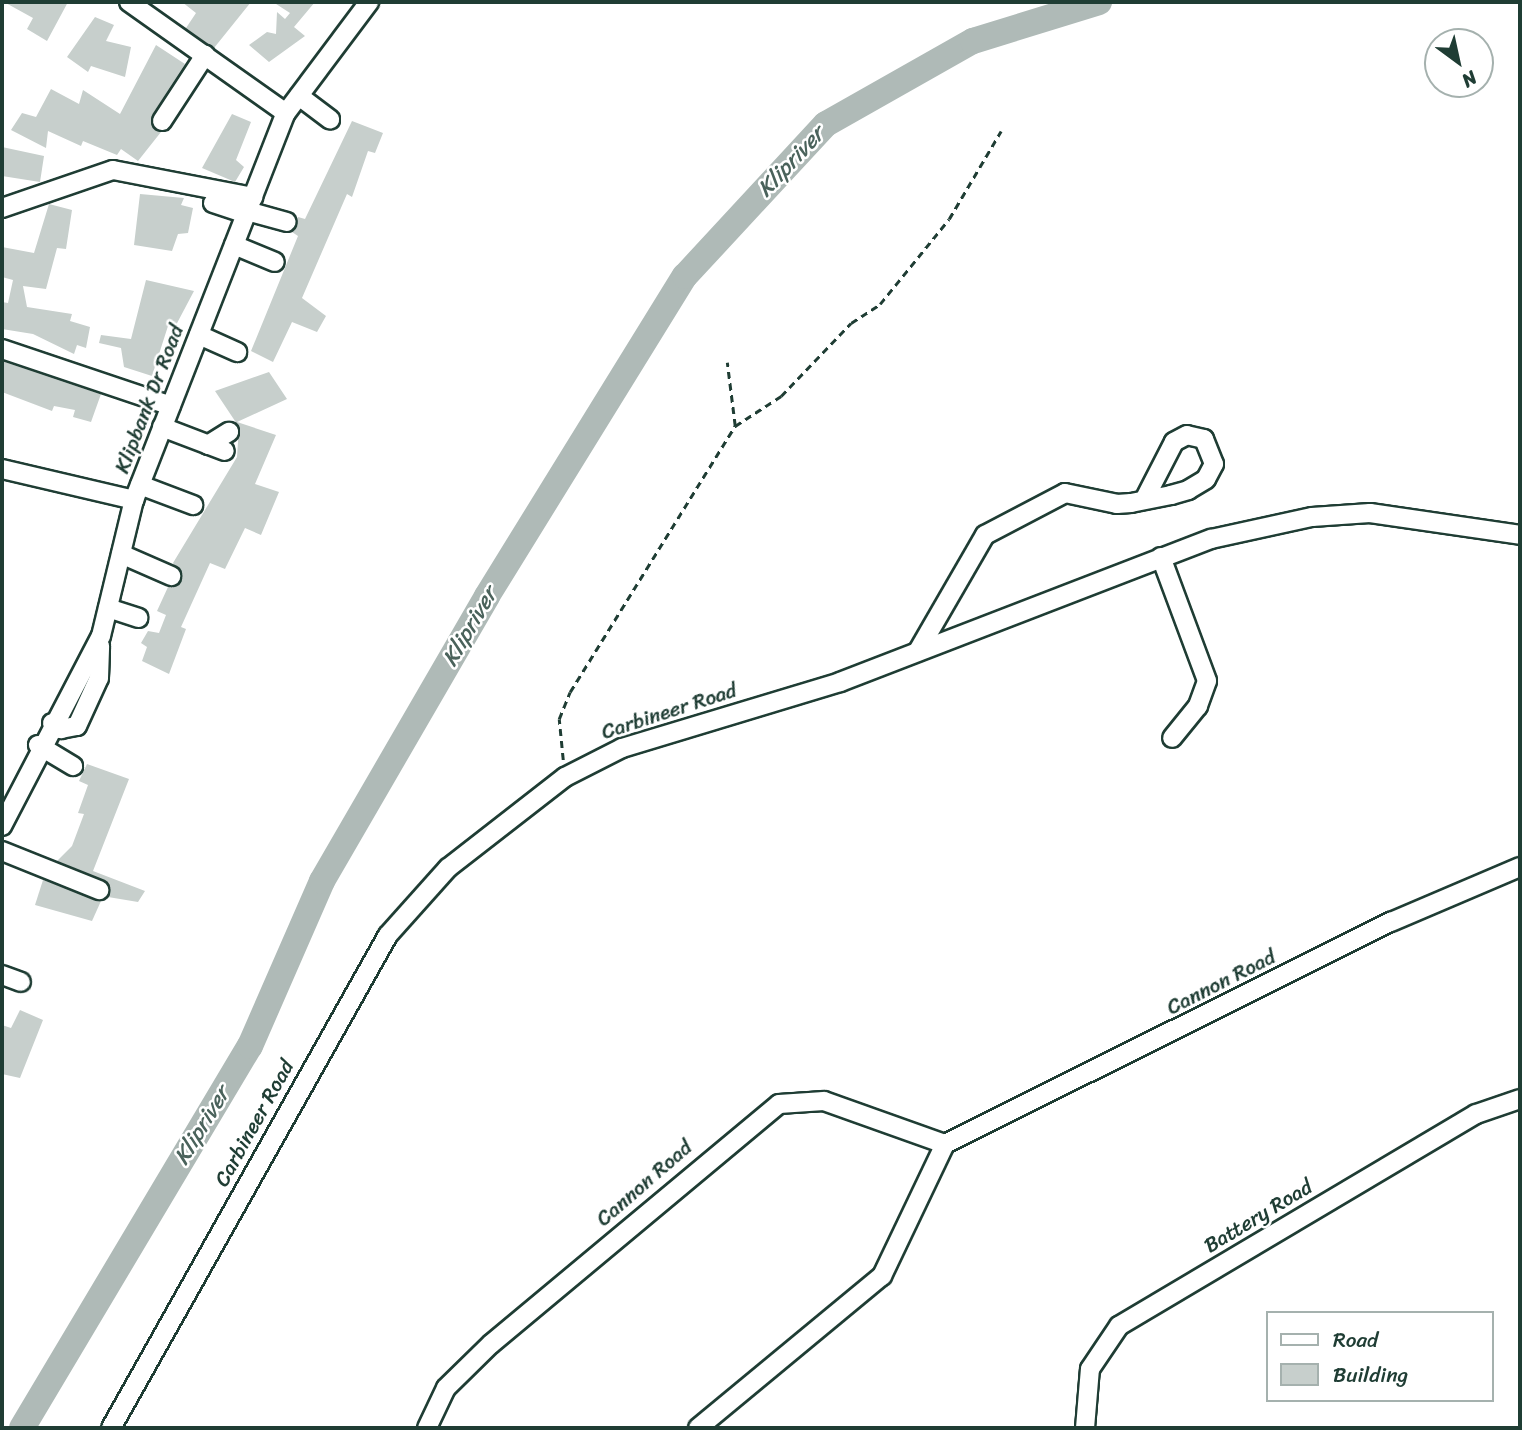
<!DOCTYPE html>
<html>
<head>
<meta charset="utf-8">
<style>
	body { margin:0 }
	#map { position:relative; width:1522px; height:1430px; overflow:hidden; background:#fff; font-family:Sriracha,sans-serif }
	div>[style] { position:absolute }
	.river>* { height:26px; margin:-13px; padding:0 13px; transform-origin:13px; border-radius:13px; background:#afbab7 }
	.building>* { inset:0; background:#c7cfcc }
	.path>* { height:2.5px; margin-top:-1.25px; transform-origin:0; background:repeating-linear-gradient(90deg,#1f3d34 0 7px,transparent 0 12px) }
	.roads { filter:drop-shadow(2px 0 #1f3d34) drop-shadow(-2px 0 #1f3d34) drop-shadow(0 2px #1f3d34) drop-shadow(0 -2px #1f3d34) }
	.minor>* { height:18px; margin:-9px; padding:0 9px; transform-origin:9px; border-radius:9px; background:#fff }
	span { translate:-50% -50%; white-space:nowrap; text-align:center; line-height:1.15; -webkit-text-stroke:5px #fff; paint-order:stroke }
	.street-label { font-size:21px; color:#1f3d34 }
	.water-label { font-size:23px; color:#4a625b; font-style:italic }
	.frame { position:absolute; inset:0; border:4px solid #1f3d34; pointer-events:none }
	.legend { position:absolute; left:1266px; top:1311px; width:228px; height:91px; box-sizing:border-box; background:#fff; border:2px solid #a5b1ae; margin:0; padding:9px 12px; list-style:none; font-size:21px; color:#1f3d34 }
	.legend li { display:flex; align-items:center; gap:14px; height:35px }
	.legend b { width:35px; border:2px solid #a5b1ae }
	.north { position:absolute; left:1424px; top:28px; width:70px; height:70px; box-sizing:border-box; background:#fff; border:2px solid #a5b1ae; border-radius:50%; rotate:147deg; font-size:19px; font-weight:700; line-height:28px; text-align:center; color:#1f3d34 }
	.north::after { content:''; display:block; margin:auto; width:24px; height:32px; background:#1f3d34; clip-path:polygon(50% 0,100% 100%,50% 72%,0 100%) }
</style>
</head>
<body>
<div id="map">
	<div class="river">
		<div style="left:22px;top:1428px;width:445px;rotate:-59.2deg"></div>
		<div style="left:250px;top:1046px;width:180px;rotate:-66.4deg"></div>
		<div style="left:322px;top:881px;width:329px;rotate:-59.9deg"></div>
		<div style="left:487px;top:596px;width:376px;rotate:-58.3deg"></div>
		<div style="left:685px;top:276px;width:207px;rotate:-47.2deg"></div>
		<div style="left:826px;top:124px;width:169px;rotate:-29.5deg"></div>
		<div style="left:973px;top:41px;width:132px;rotate:-17.2deg"></div>
	</div>
	<div class="building">
		<div style="clip-path:polygon(4px 2px,68px 2px,47px 41px,27px 29px,33px 18px)"></div>
		<div style="clip-path:polygon(182px 2px,251px 2px,214px 48px,186px 28px,196px 13px)"></div>
		<div style="clip-path:polygon(273px 2px,315px 2px,294px 27px,305px 36px,269px 62px,249px 45px,267px 32px,276px 34px,277px 12px,285px 19px,290px 13px)"></div>
		<div style="clip-path:polygon(95px 17px,114px 25px,106px 41px,131px 47px,125px 77px,91px 66px,88px 72px,67px 57px)"></div>
		<div style="clip-path:polygon(156px 45px,185px 64px,152px 115px,152px 126px,161px 132px,138px 161px,121px 149px,117px 155px,83px 141px,81px 146px,48px 131px,46px 148px,11px 130px,22px 113px,36px 117px,51px 89px,79px 104px,83px 90px,120px 114px)"></div>
		<div style="clip-path:polygon(232px 114px,251px 122px,236px 160px,244px 167px,235px 182px,202px 168px)"></div>
		<div style="clip-path:polygon(352px 121px,383px 133px,375px 153px,368px 151px,352px 197px,347px 194px,302px 298px,326px 316px,317px 332px,292px 322px,273px 362px,251px 351px,298px 236px,292px 232px,298px 217px,305px 219px)"></div>
		<div style="clip-path:polygon(2px 147px,44px 156px,40px 182px,2px 176px)"></div>
		<div style="clip-path:polygon(140px 194px,184px 198px,181px 205px,193px 208px,188px 233px,178px 234px,172px 251px,134px 245px)"></div>
		<div style="clip-path:polygon(49px 204px,72px 210px,66px 249px,57px 248px,46px 289px,23px 286px,27px 307px,72px 314px,70px 321px,90px 327px,86px 348px,77px 345px,74px 354px,33px 334px,2px 329px,2px 302px,8px 303px,13px 280px,2px 277px,2px 247px,34px 253px)"></div>
		<div style="clip-path:polygon(146px 280px,194px 291px,175px 327px,168px 326px,152px 376px,124px 367px,121px 348px,99px 343px,101px 335px,131px 339px)"></div>
		<div style="clip-path:polygon(2px 361px,101px 394px,91px 422px,73px 417px,75px 410px,54px 406px,52px 411px,2px 392px)"></div>
		<div style="clip-path:polygon(269px 372px,287px 399px,237px 422px,276px 435px,255px 484px,279px 492px,261px 535px,245px 528px,225px 569px,210px 563px,181px 627px,186px 629px,169px 674px,142px 661px,147px 647px,141px 643px,148px 631px,159px 633px,166px 615px,157px 611px,168px 587px,182px 580px,173px 563px,237px 457px,239px 427px,215px 391px)"></div>
		<div style="clip-path:polygon(87px 764px,129px 779px,93px 871px,145px 891px,138px 902px,108px 897px,104px 880px,57px 861px,72px 846px,84px 814px,78px 813px,88px 785px,79px 781px)"></div>
		<div style="clip-path:polygon(43px 880px,101px 901px,92px 921px,35px 905px)"></div>
		<div style="clip-path:polygon(20px 1010px,43px 1020px,20px 1078px,2px 1074px,2px 1025px,11px 1028px)"></div>
	</div>
	<div class="path">
		<div style="left:735px;top:426px;width:55px;rotate:-33.1deg"></div>
		<div style="left:781px;top:396px;width:101px;rotate:-46.2deg"></div>
		<div style="left:851px;top:323px;width:35px;rotate:-33deg"></div>
		<div style="left:880px;top:304px;width:109px;rotate:-50.9deg"></div>
		<div style="left:949px;top:219px;width:102px;rotate:-59.4deg"></div>
		<div style="left:563px;top:760px;width:41px;rotate:-95.6deg"></div>
		<div style="left:559px;top:719px;width:29px;rotate:-68deg"></div>
		<div style="left:570px;top:692px;width:313px;rotate:-58.2deg"></div>
		<div style="left:735px;top:426px;width:64px;rotate:-97.1deg"></div>
	</div>
	<div class="roads">
		<div class="minor">
			<div style="left:129px;top:2px;width:192px;rotate:35.3deg"></div>
			<div style="left:299px;top:96px;width:39px;rotate:37deg"></div>
			<div style="left:162px;top:121px;width:79px;rotate:-56.9deg"></div>
			<div style="left:213px;top:203px;width:35px;rotate:18deg"></div>
			<div style="left:2px;top:208px;width:117px;rotate:-18.9deg"></div>
			<div style="left:113px;top:170px;width:143px;rotate:10.9deg"></div>
			<div style="left:247px;top:211px;width:41px;rotate:15.4deg"></div>
			<div style="left:234px;top:245px;width:44px;rotate:22.5deg"></div>
			<div style="left:199px;top:335px;width:42px;rotate:24.1deg"></div>
			<div style="left:2px;top:349px;width:178px;rotate:18.6deg"></div>
			<div style="left:162px;top:427px;width:67px;rotate:20.9deg"></div>
			<div style="left:208px;top:445px;width:25px;rotate:-32deg"></div>
			<div style="left:2px;top:469px;width:136px;rotate:13.2deg"></div>
			<div style="left:140px;top:485px;width:57px;rotate:20.7deg"></div>
			<div style="left:121px;top:554px;width:55px;rotate:23.7deg"></div>
			<div style="left:1161px;top:557px;width:132px;rotate:69.6deg"></div>
			<div style="left:1207px;top:681px;width:27px;rotate:110deg"></div>
			<div style="left:1198px;top:706px;width:41px;rotate:129.1deg"></div>
			<div style="left:108px;top:608px;width:32px;rotate:18deg"></div>
			<div style="left:918px;top:651px;width:134px;rotate:-60deg"></div>
			<div style="left:985px;top:535px;width:90px;rotate:-27.7deg"></div>
			<div style="left:1065px;top:493px;width:53px;rotate:11.9deg"></div>
			<div style="left:1117px;top:504px;width:14px;rotate:-4deg"></div>
			<div style="left:1131px;top:503px;width:41px;rotate:-11.3deg"></div>
			<div style="left:1171px;top:495px;width:18px;rotate:-16deg"></div>
			<div style="left:1188px;top:490px;width:21px;rotate:-31deg"></div>
			<div style="left:1206px;top:479px;width:17px;rotate:-62deg"></div>
			<div style="left:1214px;top:464px;width:27px;rotate:-112deg"></div>
			<div style="left:1204px;top:439px;width:17px;rotate:-167deg"></div>
			<div style="left:1187px;top:435px;width:15px;rotate:152deg"></div>
			<div style="left:1174px;top:442px;width:65px;rotate:117.3deg"></div>
			<div style="left:52px;top:723px;width:11px;rotate:34deg"></div>
			<div style="left:61px;top:729px;width:16px;rotate:-11deg"></div>
			<div style="left:77px;top:726px;width:53px;rotate:-65.4deg"></div>
			<div style="left:99px;top:678px;width:32px;rotate:-88deg"></div>
			<div style="left:38px;top:745px;width:41px;rotate:31deg"></div>
			<div style="left:2px;top:826px;width:214px;rotate:-62.5deg"></div>
			<div style="left:101px;top:636px;width:140px;rotate:-76.4deg"></div>
			<div style="left:134px;top:500px;width:416px;rotate:-68.6deg"></div>
			<div style="left:286px;top:113px;width:139px;rotate:-53.2deg"></div>
			<div style="left:2px;top:851px;width:105px;rotate:21.9deg"></div>
			<div style="left:2px;top:975px;width:20px;rotate:20deg"></div>
			<div style="left:111px;top:1428px;width:565px;rotate:-60.67deg"></div>
			<div style="left:388px;top:935px;width:90px;rotate:-48.2deg"></div>
			<div style="left:448px;top:868px;width:148px;rotate:-37.9deg"></div>
			<div style="left:565px;top:777px;width:64px;rotate:-27deg"></div>
			<div style="left:622px;top:748px;width:228px;rotate:-16.8deg"></div>
			<div style="left:840px;top:682px;width:398px;rotate:-21.1deg"></div>
			<div style="left:1211px;top:539px;width:103px;rotate:-12.3deg"></div>
			<div style="left:1312px;top:517px;width:58px;rotate:-3.9deg"></div>
			<div style="left:1370px;top:513px;width:152px;rotate:8.3deg"></div>
			<div style="left:427px;top:1428px;width:44px;rotate:-64.6deg"></div>
			<div style="left:446px;top:1388px;width:63px;rotate:-44.4deg"></div>
			<div style="left:491px;top:1344px;width:375px;rotate:-39.8deg"></div>
			<div style="left:779px;top:1104px;width:45px;rotate:-3.8deg"></div>
			<div style="left:824px;top:1101px;width:128px;rotate:19.6deg"></div>
			<div style="left:698px;top:1428px;width:239px;rotate:-39.6deg"></div>
			<div style="left:882px;top:1276px;width:146px;rotate:-64.5deg"></div>
			<div style="left:945px;top:1144px;width:498px;rotate:-26.5deg"></div>
			<div style="left:1391px;top:922px;width:140px;rotate:-23.1deg"></div>
			<div style="left:1085px;top:1428px;width:59px;rotate:-85.2deg"></div>
			<div style="left:1090px;top:1369px;width:52px;rotate:-56deg"></div>
			<div style="left:1119px;top:1326px;width:415px;rotate:-30.7deg"></div>
			<div style="left:1476px;top:1114px;width:46px;rotate:-18.8deg"></div>
		</div>
	</div>
	<div class="street-label">
		<span style="left:149px;top:399px;rotate:-69deg">Klipbank Dr Road</span>
		<span style="left:669px;top:711px;rotate:-18deg">Carbineer Road</span>
		<span style="left:1221px;top:982px;rotate:-27deg">Cannon Road</span>
		<span style="left:254px;top:1123px;rotate:-61deg">Carbineer Road</span>
		<span style="left:644px;top:1183px;rotate:-41deg">Cannon Road</span>
		<span style="left:1258px;top:1216px;rotate:-31deg">Battery Road</span>
	</div>
	<div class="water-label">
		<span style="left:791px;top:162px;rotate:-47deg">Klipriver</span>
		<span style="left:470px;top:627px;rotate:-60deg">Klipriver</span>
		<span style="left:202px;top:1126px;rotate:-59deg">Klipriver</span>
	</div>
	<div class="frame"></div>
	<ul class="legend">
	<li><b style="height:9px;background:#fff"></b>Road</li>
	<li><b style="height:19px;background:#c7cfcc"></b>Building</li>
	</ul>
	<div class="north">N</div>
</div>
</body>
</html>
